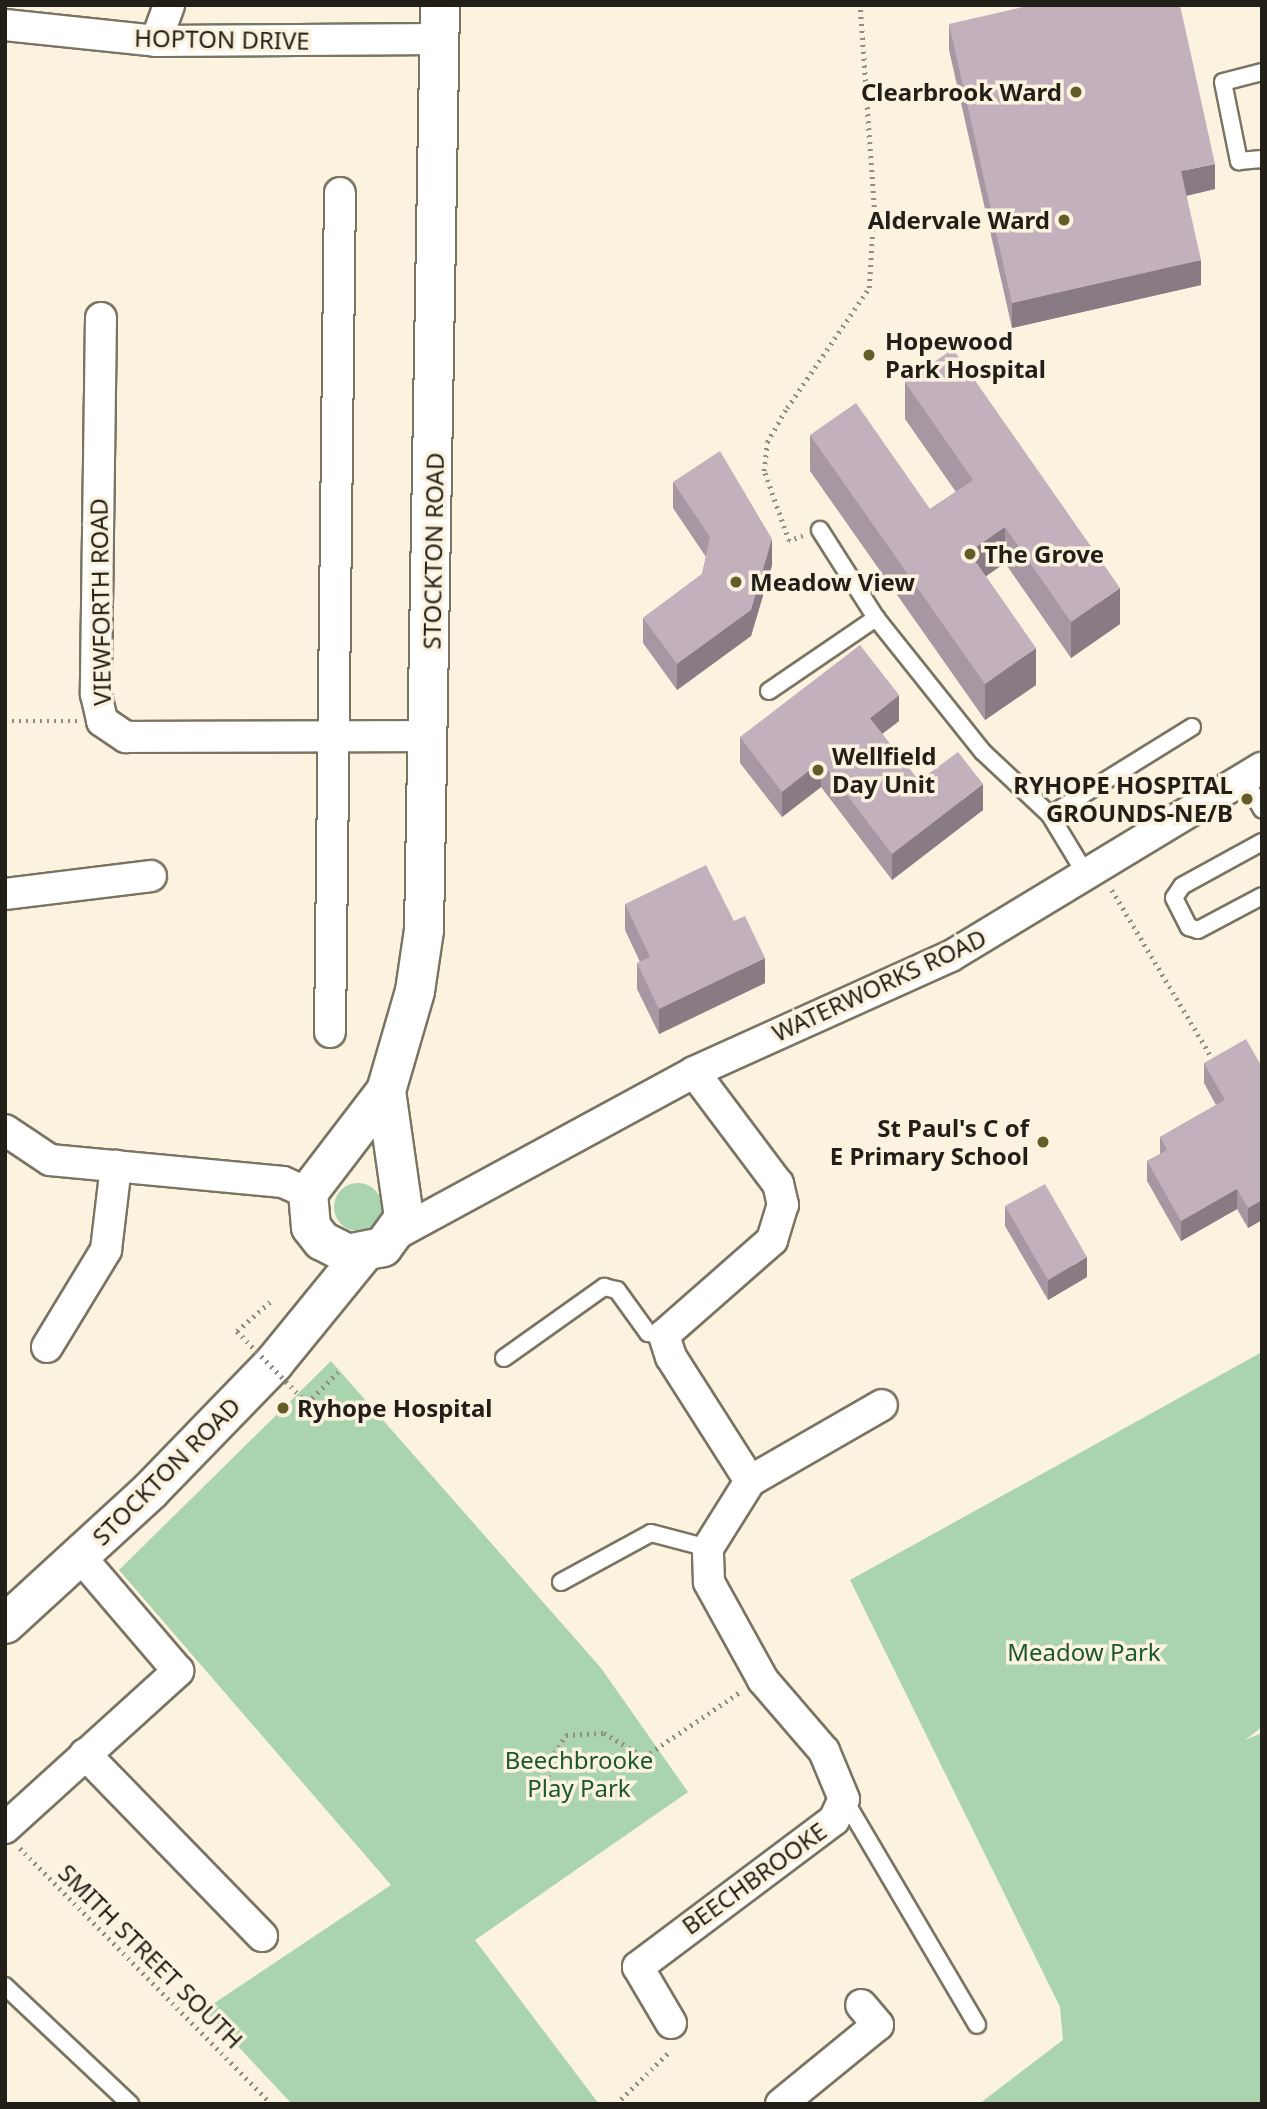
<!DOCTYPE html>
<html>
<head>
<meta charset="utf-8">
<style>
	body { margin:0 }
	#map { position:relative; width:1267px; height:2109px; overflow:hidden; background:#fbf3df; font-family:"Noto Sans",sans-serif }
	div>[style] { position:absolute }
	.green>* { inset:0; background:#a9d4ae }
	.round { border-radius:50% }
	.path>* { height:4.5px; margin-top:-2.25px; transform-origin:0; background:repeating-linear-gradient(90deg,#938d7f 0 2px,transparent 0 7px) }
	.roads { filter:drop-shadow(2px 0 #7a7462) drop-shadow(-2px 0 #7a7462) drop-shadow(0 2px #7a7462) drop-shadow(0 -2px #7a7462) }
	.lane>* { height:16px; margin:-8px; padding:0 8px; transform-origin:8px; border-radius:8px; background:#fff }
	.street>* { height:30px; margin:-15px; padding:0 15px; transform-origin:15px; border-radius:15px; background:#fff }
	.secondary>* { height:38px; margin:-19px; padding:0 19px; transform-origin:19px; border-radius:19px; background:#fff }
	.path-bridge>* { height:4.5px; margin-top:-2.25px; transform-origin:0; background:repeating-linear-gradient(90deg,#938d7f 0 2px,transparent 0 7px) }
	.wall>* { inset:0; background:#a797a3 }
	.shaded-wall>* { inset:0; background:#887b84 }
	.building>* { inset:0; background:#c2b0bd }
	.dots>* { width:19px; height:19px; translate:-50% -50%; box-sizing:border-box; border:4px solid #fbf3df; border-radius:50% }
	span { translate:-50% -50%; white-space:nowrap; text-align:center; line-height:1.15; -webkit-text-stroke:7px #fbf3df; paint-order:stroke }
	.street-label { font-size:24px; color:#221f18 }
	.poi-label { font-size:24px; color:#221f18; font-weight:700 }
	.right { translate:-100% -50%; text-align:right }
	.left { translate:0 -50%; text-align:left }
	.park-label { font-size:24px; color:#1b5929 }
	.frame { position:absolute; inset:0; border:7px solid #221f18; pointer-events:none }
</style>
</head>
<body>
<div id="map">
	<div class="green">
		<div class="round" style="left:334px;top:1183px;width:48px;height:48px"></div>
		<div style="clip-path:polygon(1262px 1352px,1262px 1727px,1245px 1740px,1262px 1733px,1262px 2104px,979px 2104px,1063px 2040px,1060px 2007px,850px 1580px)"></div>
		<div style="clip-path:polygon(331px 1361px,601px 1668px,688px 1792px,475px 1940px,599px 2104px,292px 2104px,204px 2010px,391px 1885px,119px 1570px)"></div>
	</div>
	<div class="path">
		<div style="left:803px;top:536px;width:15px;rotate:160deg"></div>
		<div style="left:789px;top:541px;width:74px;rotate:-109.7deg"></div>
		<div style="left:764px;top:471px;width:29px;rotate:-84deg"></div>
		<div style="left:767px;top:442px;width:39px;rotate:-60deg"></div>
		<div style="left:787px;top:408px;width:145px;rotate:-55.7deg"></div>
		<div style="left:869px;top:288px;width:81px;rotate:-86.5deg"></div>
		<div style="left:874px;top:207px;width:202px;rotate:-94deg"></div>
		<div style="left:5px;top:721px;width:72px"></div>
		<div style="left:1112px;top:890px;width:201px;rotate:59.2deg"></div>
		<div style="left:237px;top:1331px;width:47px;rotate:-41.5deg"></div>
		<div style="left:307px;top:1403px;width:49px;rotate:-45deg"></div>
		<div style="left:550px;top:1791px;width:26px;rotate:-97deg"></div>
		<div style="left:547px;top:1765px;width:36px;rotate:-58deg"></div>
		<div style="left:566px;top:1735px;width:38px;rotate:-3deg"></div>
		<div style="left:604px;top:1733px;width:47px;rotate:31deg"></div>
		<div style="left:644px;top:1757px;width:116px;rotate:-34.1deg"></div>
		<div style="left:20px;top:1848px;width:359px;rotate:45.5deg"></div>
		<div style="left:616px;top:2104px;width:76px;rotate:-44.5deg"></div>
	</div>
	<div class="roads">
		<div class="lane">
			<div style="left:1262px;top:72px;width:40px;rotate:165.6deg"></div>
			<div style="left:1223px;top:82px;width:81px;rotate:78.6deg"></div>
			<div style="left:1239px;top:161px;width:23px;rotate:-5deg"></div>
			<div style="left:820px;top:530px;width:104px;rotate:57.5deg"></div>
			<div style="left:876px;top:618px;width:171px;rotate:51.4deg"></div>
			<div style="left:983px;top:752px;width:92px;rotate:43.2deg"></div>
			<div style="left:1050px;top:815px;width:71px;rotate:58.8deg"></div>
			<div style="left:769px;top:691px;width:130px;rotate:-34.3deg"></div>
			<div style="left:1245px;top:780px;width:34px;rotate:60deg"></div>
			<div style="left:1050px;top:815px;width:167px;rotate:-31.8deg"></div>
			<div style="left:1262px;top:842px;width:91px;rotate:151.2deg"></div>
			<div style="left:1182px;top:886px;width:14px;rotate:124deg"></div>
			<div style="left:1174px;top:898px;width:33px;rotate:63deg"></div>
			<div style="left:1189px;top:927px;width:9px;rotate:18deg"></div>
			<div style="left:1198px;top:930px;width:72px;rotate:-28deg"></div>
			<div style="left:504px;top:1358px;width:123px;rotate:-35.4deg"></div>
			<div style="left:604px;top:1287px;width:13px;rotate:13deg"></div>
			<div style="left:617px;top:1290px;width:53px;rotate:54.2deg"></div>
			<div style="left:648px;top:1333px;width:16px;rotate:7deg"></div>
			<div style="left:561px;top:1582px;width:102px;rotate:-28.6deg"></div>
			<div style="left:651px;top:1533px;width:59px;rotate:14.7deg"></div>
			<div style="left:844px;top:1799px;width:262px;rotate:59.5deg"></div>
			<div style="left:5px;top:1986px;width:172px;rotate:43.3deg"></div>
		</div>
		<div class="street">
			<div style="left:5px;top:25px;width:152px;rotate:6deg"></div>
			<div style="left:156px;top:41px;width:283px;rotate:-0.4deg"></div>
			<div style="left:156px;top:41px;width:38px;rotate:-70deg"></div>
			<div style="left:101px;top:318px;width:376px;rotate:90.8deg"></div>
			<div style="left:96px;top:694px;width:28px;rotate:77deg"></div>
			<div style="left:102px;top:721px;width:29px;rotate:34deg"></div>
			<div style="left:126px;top:737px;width:305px;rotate:-0.2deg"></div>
			<div style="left:5px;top:894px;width:147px;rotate:-7deg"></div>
			<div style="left:330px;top:1032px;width:839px;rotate:-89.32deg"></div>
			<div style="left:5px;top:1130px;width:54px;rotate:33.7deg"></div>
			<div style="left:50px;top:1160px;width:234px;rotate:5.4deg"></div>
			<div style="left:283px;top:1182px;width:27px;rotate:24deg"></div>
			<div style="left:398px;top:1233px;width:337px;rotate:-28.5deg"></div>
			<div style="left:694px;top:1072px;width:282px;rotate:-24.3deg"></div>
			<div style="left:951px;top:956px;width:363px;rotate:-31.2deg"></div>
			<div style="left:47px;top:1347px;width:114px;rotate:-58.7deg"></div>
			<div style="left:106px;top:1250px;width:85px;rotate:-83.2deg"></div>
			<div style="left:750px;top:1481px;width:152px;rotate:-29.9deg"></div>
			<div style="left:85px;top:1754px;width:254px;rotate:45.8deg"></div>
			<div style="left:5px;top:1828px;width:234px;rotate:-42.2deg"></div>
			<div style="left:178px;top:1671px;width:153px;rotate:-130.5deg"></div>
			<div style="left:671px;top:2023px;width:65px;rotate:-120.5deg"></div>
			<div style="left:638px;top:1967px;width:245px;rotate:-36.9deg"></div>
			<div style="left:834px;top:1820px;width:23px;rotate:-65deg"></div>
			<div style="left:844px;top:1799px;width:52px;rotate:-112.6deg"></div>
			<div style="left:824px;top:1751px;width:94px;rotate:-130.7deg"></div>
			<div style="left:763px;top:1680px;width:112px;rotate:-118.9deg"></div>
			<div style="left:709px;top:1582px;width:34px;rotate:-92deg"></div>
			<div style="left:708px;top:1548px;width:79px;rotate:-57.9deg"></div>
			<div style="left:750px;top:1481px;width:147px;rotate:-122.5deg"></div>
			<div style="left:671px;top:1357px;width:23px;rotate:-108deg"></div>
			<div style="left:664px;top:1335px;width:144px;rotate:-41.3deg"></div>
			<div style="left:772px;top:1240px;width:37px;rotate:-73deg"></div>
			<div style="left:783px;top:1205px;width:22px;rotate:-103deg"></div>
			<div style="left:778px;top:1184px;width:140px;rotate:-126.9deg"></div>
			<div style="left:781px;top:2104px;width:125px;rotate:-39.2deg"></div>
			<div style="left:878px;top:2025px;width:26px;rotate:-130deg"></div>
		</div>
		<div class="secondary">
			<div style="left:386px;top:1091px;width:128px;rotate:81.9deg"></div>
			<div style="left:404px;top:1218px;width:36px;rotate:126deg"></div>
			<div style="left:383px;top:1247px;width:36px;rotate:169deg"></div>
			<div style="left:348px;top:1254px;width:29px;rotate:-153deg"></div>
			<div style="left:322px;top:1241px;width:18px;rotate:-128deg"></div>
			<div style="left:311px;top:1227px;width:34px;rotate:-95deg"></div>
			<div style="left:308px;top:1193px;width:128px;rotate:-52.6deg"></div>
			<div style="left:386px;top:1091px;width:104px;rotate:-73.8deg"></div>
			<div style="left:415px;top:991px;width:62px;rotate:-81.6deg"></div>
			<div style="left:424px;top:930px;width:925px;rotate:-89.01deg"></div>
			<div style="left:5px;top:1624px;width:198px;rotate:-42.5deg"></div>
			<div style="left:151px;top:1490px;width:177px;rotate:-45.9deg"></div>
			<div style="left:274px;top:1363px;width:141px;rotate:-50.8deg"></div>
		</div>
	</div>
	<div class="path-bridge">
		<div style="left:237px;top:1331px;width:100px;rotate:45.8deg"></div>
	</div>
	<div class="wall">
		<div style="clip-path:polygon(949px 24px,1215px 189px,1186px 196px,1201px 285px,1012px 328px,949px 50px)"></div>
		<div style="clip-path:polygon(905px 382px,1120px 624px,1071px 658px,1005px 563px,986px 576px,1036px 685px,985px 720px,810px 471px,810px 435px,930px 509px,956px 492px,905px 419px)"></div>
		<div style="clip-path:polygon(673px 482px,772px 565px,751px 636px,677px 690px,643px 643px,643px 618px,702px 574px,706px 557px,673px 508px)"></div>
		<div style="clip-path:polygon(899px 721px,882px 734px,919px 781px,983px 810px,892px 880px,821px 787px,782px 817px,740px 763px,740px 737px)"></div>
		<div style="clip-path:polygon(625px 904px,765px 983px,659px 1034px,637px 989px,637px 963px,640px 962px,625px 930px)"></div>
		<div style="clip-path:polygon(1204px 1063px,1262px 1067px,1262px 1220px,1248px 1228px,1237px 1209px,1181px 1241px,1147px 1181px,1147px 1161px,1160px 1154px,1160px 1137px,1216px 1105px,1204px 1083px)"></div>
		<div style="clip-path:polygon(1005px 1206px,1087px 1277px,1048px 1300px,1005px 1226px)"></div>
	</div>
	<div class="shaded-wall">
		<div style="clip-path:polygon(1215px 164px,1215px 189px,1181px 197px,1181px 171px)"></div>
		<div style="clip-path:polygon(1201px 260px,1201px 285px,1012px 328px,1012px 303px)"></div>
		<div style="clip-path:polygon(1005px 527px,1005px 563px,969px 588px,969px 552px)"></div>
		<div style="clip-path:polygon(772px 539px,772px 565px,751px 636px,677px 690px,677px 664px)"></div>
		<div style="clip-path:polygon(1120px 588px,1120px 624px,1071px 658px,1071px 622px)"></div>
		<div style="clip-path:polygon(1036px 648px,1036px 685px,985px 720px,985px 684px)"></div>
		<div style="clip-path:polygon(899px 695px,899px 721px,870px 743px,870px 718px)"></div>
		<div style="clip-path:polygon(821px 761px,821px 787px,782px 817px,782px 792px)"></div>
		<div style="clip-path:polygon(983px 784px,983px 810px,892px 880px,892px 854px)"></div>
		<div style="clip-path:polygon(765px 958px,765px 983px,659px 1034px,659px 1009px)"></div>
		<div style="clip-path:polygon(1237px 1189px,1237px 1209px,1181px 1241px,1181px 1221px)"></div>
		<div style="clip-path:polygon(1262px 1200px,1262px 1220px,1248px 1228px,1248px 1208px)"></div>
		<div style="clip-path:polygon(1087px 1257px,1087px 1277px,1048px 1300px,1048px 1280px)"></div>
	</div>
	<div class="building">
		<div style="clip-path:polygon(1032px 5px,1180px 5px,1215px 164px,1181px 171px,1201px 260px,1012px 303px,949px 24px)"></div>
		<div style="clip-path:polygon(953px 349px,1120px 588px,1071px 622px,1005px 527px,969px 552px,1036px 648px,985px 684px,810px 435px,856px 403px,930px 509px,973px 480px,905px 382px)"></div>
		<div style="clip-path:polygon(720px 451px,772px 539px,751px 610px,677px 664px,643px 618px,702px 574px,710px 537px,673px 482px)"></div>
		<div style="clip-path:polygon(860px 645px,899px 695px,870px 718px,919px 781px,958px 752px,983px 784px,892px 854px,821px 761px,782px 792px,740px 737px)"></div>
		<div style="clip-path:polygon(706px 865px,734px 921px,745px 916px,765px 958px,659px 1009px,637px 963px,650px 957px,625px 904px)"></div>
		<div style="clip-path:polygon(1246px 1039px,1262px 1067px,1262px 1200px,1248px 1208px,1237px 1189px,1181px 1221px,1147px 1161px,1167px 1150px,1160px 1137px,1225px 1100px,1204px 1063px)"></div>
		<div style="clip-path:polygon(1045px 1184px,1087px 1257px,1048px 1280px,1005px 1206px)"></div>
	</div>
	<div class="dots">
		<div style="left:1076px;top:92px;background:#635c29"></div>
		<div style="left:1064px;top:220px;background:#635c29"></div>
		<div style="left:869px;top:355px;background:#635c29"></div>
		<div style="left:970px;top:554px;background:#635c29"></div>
		<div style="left:736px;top:582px;background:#635c29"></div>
		<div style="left:818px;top:770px;background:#635c29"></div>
		<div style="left:1247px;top:799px;background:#635c29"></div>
		<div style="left:1043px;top:1142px;background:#635c29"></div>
		<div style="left:283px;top:1408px;background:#635c29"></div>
	</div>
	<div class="street-label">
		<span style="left:222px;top:39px;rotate:1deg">HOPTON DRIVE</span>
		<span style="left:433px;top:551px;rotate:-89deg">STOCKTON ROAD</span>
		<span style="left:100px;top:602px;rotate:-91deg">VIEWFORTH ROAD</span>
		<span style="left:879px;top:985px;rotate:-25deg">WATERWORKS ROAD</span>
		<span style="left:166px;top:1471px;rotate:-45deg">STOCKTON ROAD</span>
		<span style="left:754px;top:1878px;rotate:-36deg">BEECHBROOKE</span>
		<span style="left:151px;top:1956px;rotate:45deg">SMITH STREET SOUTH</span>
	</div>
	<div class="poi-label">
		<span class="right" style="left:1062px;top:92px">Clearbrook Ward</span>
		<span class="right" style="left:1050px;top:220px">Aldervale Ward</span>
		<span class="left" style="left:885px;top:355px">Hopewood<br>Park Hospital</span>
		<span class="left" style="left:984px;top:554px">The Grove</span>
		<span class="left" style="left:750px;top:582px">Meadow View</span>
		<span class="left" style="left:832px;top:770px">Wellfield<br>Day Unit</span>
		<span class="right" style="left:1233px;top:799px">RYHOPE HOSPITAL<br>GROUNDS-NE/B</span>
		<span class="right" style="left:1029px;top:1142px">St Paul's C of<br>E Primary School</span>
		<span class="left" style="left:297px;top:1408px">Ryhope Hospital</span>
	</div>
	<div class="park-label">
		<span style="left:1084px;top:1652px">Meadow Park</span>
		<span style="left:579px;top:1774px">Beechbrooke<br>Play Park</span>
	</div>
	<div class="frame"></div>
</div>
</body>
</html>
